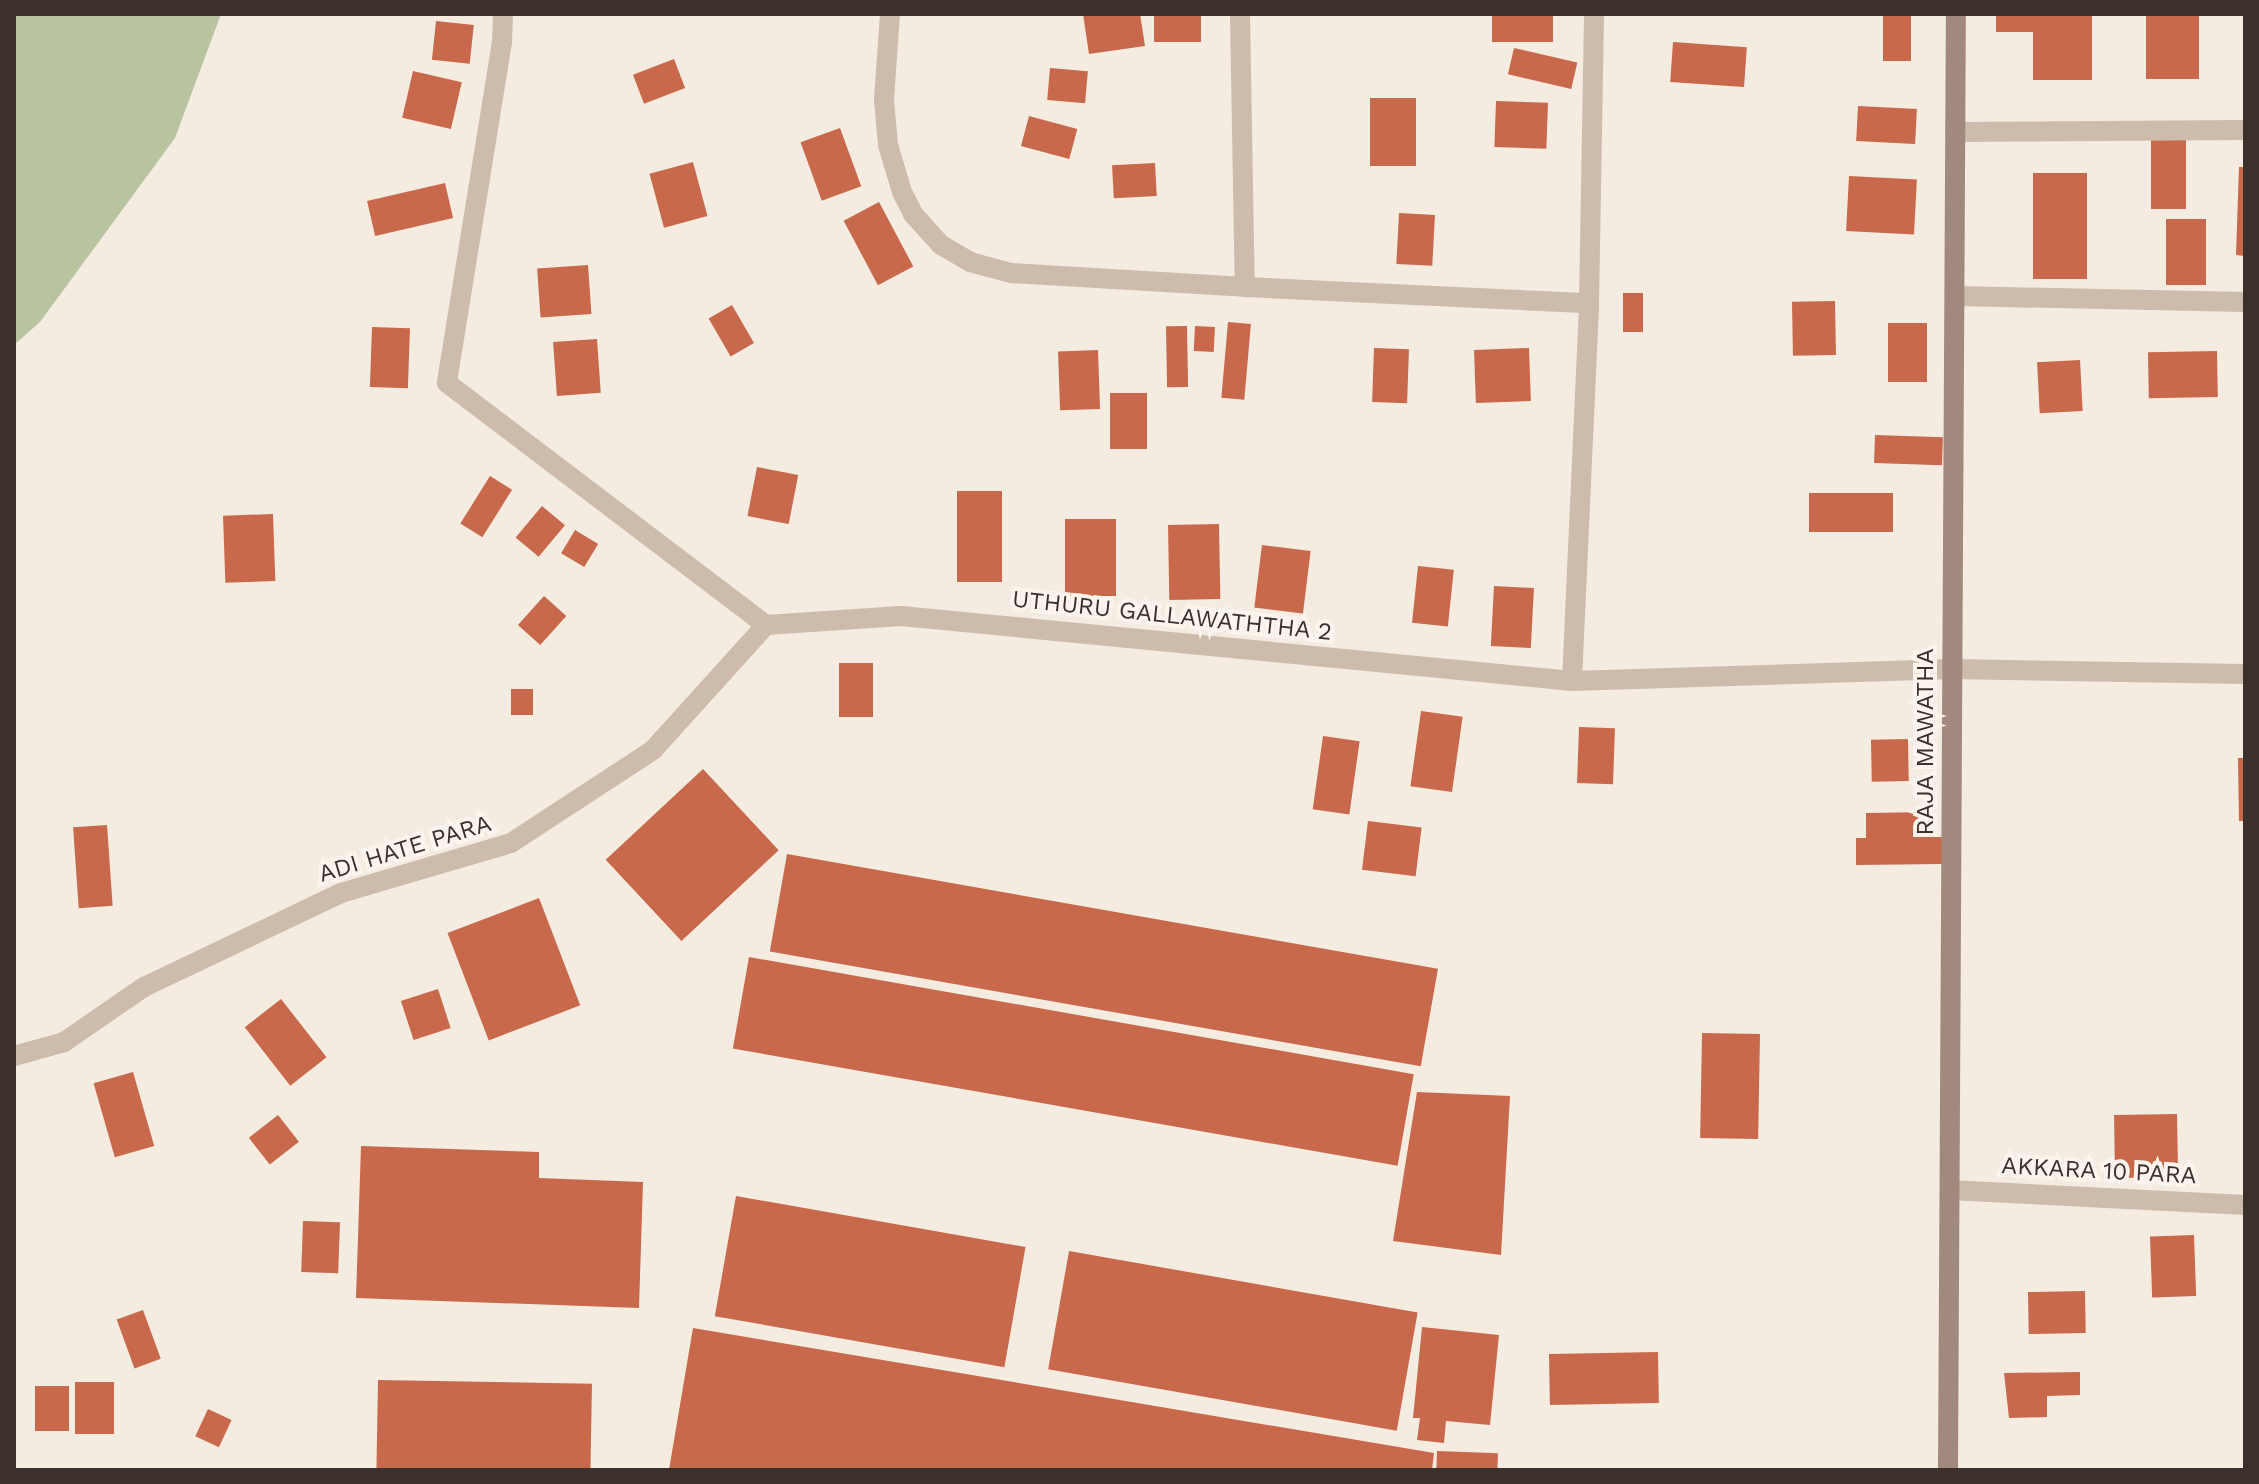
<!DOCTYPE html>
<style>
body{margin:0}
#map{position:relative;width:2259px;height:1484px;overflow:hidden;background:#f4ebe1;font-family:"Work Sans",sans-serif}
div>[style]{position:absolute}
.green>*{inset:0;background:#b8c4a0}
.building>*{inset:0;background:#c8694b;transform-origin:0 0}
.street>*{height:20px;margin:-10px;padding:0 10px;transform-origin:10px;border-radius:10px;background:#cdbbac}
.secondary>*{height:20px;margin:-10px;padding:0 10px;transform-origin:10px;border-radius:10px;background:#a18a7d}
span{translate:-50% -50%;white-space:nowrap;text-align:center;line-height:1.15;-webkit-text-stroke:8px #fbf5ee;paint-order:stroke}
.street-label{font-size:24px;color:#3b302b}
.frame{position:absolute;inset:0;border:16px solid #3b302b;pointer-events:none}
</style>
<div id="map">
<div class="green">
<div style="clip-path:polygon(14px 14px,221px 14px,175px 138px,40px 322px,14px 345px)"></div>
</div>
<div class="building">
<div style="clip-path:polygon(1083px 14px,1140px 14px,1145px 46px,1089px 54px)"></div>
<div style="left:1154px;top:14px;width:47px;height:28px"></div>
<div style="left:1492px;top:14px;width:61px;height:28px"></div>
<div style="left:1883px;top:14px;width:28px;height:47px"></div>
<div style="clip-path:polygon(1996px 14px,2092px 14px,2092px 80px,2033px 80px,2033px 32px,1996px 32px)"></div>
<div style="left:2146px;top:14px;width:53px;height:65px"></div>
<div style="left:436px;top:21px;width:38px;height:39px;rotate:6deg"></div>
<div style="left:1673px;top:42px;width:74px;height:40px;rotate:4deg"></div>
<div style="left:1514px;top:48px;width:65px;height:27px;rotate:13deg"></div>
<div style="left:674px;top:59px;width:31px;height:44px;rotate:69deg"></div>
<div style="left:1050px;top:68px;width:38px;height:32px;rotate:5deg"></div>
<div style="left:413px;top:71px;width:50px;height:48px;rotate:13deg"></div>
<div style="left:1370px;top:98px;width:46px;height:68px"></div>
<div style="left:1496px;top:101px;width:52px;height:46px;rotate:2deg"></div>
<div style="left:1858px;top:106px;width:59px;height:35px;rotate:3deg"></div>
<div style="left:1029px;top:116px;width:50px;height:31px;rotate:15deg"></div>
<div style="left:840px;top:128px;width:62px;height:42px;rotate:70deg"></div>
<div style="left:2151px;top:137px;width:35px;height:72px"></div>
<div style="left:693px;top:162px;width:56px;height:45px;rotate:75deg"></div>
<div style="left:1155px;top:163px;width:33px;height:43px;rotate:87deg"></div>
<div style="clip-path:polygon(2239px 167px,2245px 167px,2245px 256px,2236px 255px)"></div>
<div style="left:2033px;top:173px;width:54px;height:106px"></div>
<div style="left:1849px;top:176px;width:68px;height:55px;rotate:3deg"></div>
<div style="left:445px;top:183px;width:36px;height:80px;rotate:77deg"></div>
<div style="left:879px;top:202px;width:73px;height:40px;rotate:62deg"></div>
<div style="left:1399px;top:213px;width:36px;height:51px;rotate:3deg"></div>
<div style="left:2166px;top:219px;width:40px;height:66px"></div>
<div style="left:588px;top:265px;width:49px;height:51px;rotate:86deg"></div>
<div style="left:1623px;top:293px;width:20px;height:39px"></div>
<div style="left:1835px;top:301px;width:54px;height:43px;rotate:89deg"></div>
<div style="left:732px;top:305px;width:44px;height:27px;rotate:60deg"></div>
<div style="left:1228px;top:322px;width:23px;height:76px;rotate:5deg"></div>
<div style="left:1888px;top:323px;width:39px;height:59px"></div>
<div style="left:1187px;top:326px;width:61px;height:21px;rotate:89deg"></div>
<div style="left:1195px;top:326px;width:20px;height:25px;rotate:3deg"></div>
<div style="left:372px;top:327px;width:38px;height:60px;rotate:2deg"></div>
<div style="left:597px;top:339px;width:54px;height:44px;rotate:86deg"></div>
<div style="left:1374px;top:348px;width:35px;height:54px;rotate:2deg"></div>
<div style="left:1529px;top:348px;width:53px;height:55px;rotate:88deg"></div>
<div style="left:1098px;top:350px;width:59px;height:40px;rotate:88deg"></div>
<div style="left:2217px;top:351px;width:46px;height:69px;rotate:89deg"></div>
<div style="left:2080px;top:360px;width:51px;height:43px;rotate:87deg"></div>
<div style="left:1110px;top:393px;width:37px;height:56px"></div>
<div style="left:1875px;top:435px;width:68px;height:28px;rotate:2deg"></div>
<div style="left:757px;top:467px;width:42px;height:50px;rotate:11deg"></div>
<div style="left:490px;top:476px;width:26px;height:56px;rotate:32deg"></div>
<div style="left:957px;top:491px;width:45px;height:91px"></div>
<div style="left:1893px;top:493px;width:39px;height:84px;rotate:90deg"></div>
<div style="left:542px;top:506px;width:30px;height:41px;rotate:40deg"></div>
<div style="left:273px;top:514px;width:67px;height:50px;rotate:88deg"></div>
<div style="left:1065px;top:519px;width:51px;height:77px"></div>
<div style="left:1219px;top:524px;width:75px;height:51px;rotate:89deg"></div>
<div style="left:575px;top:530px;width:27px;height:27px;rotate:31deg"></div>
<div style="left:1262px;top:545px;width:49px;height:63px;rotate:7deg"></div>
<div style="left:1418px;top:566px;width:36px;height:57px;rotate:6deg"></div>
<div style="left:1494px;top:586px;width:40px;height:60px;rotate:3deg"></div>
<div style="left:544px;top:596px;width:30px;height:39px;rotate:42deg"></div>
<div style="left:839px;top:663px;width:34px;height:54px"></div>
<div style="left:511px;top:689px;width:22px;height:26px"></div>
<div style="left:1421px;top:711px;width:42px;height:76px;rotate:8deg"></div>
<div style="left:1579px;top:727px;width:36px;height:56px;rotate:2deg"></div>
<div style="left:1323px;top:736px;width:37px;height:74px;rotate:8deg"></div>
<div style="left:1908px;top:739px;width:42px;height:37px;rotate:89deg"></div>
<div style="clip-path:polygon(2238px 758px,2245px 758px,2245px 821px,2239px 821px)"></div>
<div style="left:703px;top:769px;width:111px;height:133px;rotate:47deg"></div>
<div style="clip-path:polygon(1931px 812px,1932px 837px,1942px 837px,1942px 864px,1856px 865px,1856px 838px,1866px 838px,1866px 813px)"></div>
<div style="left:1368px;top:821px;width:54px;height:49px;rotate:7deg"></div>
<div style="left:107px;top:825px;width:81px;height:34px;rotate:86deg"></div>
<div style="left:787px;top:854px;width:661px;height:99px;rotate:10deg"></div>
<div style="left:539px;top:898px;width:115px;height:98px;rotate:69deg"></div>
<div style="left:749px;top:957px;width:675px;height:93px;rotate:10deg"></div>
<div style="left:438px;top:989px;width:41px;height:39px;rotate:72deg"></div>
<div style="left:281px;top:999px;width:74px;height:46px;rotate:52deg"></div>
<div style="left:1702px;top:1033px;width:58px;height:105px;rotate:1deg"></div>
<div style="left:133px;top:1072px;width:77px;height:41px;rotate:74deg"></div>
<div style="clip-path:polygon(1417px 1092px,1510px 1096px,1501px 1255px,1393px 1241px)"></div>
<div style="left:2177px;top:1114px;width:63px;height:63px;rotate:89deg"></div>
<div style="left:278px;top:1115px;width:34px;height:37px;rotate:52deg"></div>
<div style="clip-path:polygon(361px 1146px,539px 1152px,539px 1178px,643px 1182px,639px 1308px,356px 1298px)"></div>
<div style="left:736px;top:1196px;width:294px;height:122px;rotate:10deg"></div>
<div style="left:303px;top:1221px;width:37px;height:51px;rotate:2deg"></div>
<div style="left:2194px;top:1235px;width:61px;height:44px;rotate:88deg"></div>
<div style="left:1069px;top:1251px;width:354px;height:120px;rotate:10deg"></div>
<div style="left:2085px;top:1291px;width:42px;height:57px;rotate:89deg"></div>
<div style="left:143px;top:1310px;width:52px;height:28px;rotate:70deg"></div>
<div style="clip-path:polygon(1422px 1327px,1499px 1335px,1490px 1425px,1446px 1421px,1444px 1443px,1417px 1440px,1420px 1418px,1413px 1418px)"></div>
<div style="clip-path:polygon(693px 1328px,1434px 1453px,1432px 1470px,669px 1470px)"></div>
<div style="left:1658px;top:1352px;width:51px;height:109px;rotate:89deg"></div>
<div style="clip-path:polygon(2080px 1372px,2080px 1395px,2047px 1396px,2047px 1417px,2009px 1418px,2004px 1373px)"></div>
<div style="left:378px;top:1380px;width:214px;height:90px;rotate:1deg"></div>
<div style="left:75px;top:1382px;width:39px;height:52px"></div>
<div style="left:35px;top:1386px;width:34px;height:45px"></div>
<div style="left:208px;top:1409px;width:26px;height:30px;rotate:25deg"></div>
<div style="left:1437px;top:1451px;width:61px;height:19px;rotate:2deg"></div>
</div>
<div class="street">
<div style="left:503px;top:14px;width:28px;rotate:92deg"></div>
<div style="left:502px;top:42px;width:345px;rotate:99.2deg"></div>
<div style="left:447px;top:383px;width:400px;rotate:37.2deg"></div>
<div style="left:890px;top:14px;width:86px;rotate:94deg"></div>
<div style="left:884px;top:100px;width:45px;rotate:84.9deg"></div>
<div style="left:888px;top:145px;width:49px;rotate:73.4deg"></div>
<div style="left:902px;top:192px;width:25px;rotate:63deg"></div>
<div style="left:913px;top:214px;width:42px;rotate:47.9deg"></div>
<div style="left:941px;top:245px;width:34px;rotate:30deg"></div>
<div style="left:970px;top:262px;width:42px;rotate:15deg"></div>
<div style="left:1011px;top:273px;width:234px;rotate:3.4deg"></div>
<div style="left:1240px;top:14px;width:273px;rotate:89deg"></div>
<div style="left:1245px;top:287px;width:344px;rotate:2.7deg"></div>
<div style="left:1955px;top:132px;width:290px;rotate:-0.4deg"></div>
<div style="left:1955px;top:296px;width:290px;rotate:1.2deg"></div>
<div style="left:766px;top:625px;width:135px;rotate:-3.8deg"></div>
<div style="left:901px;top:616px;width:674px;rotate:5.53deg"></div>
<div style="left:1572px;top:681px;width:378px;rotate:-87.4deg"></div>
<div style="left:1589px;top:303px;width:289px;rotate:-89deg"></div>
<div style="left:1572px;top:681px;width:380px;rotate:-1.8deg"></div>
<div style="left:1952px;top:669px;width:293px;rotate:1deg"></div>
<div style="left:14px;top:1056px;width:52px;rotate:-15.6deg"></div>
<div style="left:64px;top:1042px;width:97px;rotate:-34.5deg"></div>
<div style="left:144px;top:987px;width:218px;rotate:-25.5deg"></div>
<div style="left:341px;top:893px;width:177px;rotate:-16.4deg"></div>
<div style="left:511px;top:843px;width:170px;rotate:-33.2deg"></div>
<div style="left:653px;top:750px;width:169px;rotate:-47.9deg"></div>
<div style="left:1950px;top:1190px;width:295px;rotate:2.9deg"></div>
</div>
<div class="secondary">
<div style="left:1948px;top:1470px;width:1456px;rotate:-89.69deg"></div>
</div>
<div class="street-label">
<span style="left:1172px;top:616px;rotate:6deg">UTHURU GALLAWATHTHA 2</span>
<span style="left:1926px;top:742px;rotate:-90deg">RAJA MAWATHA</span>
<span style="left:405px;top:849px;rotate:-17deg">ADI HATE PARA</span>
<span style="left:2099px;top:1171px;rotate:3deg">AKKARA 10 PARA</span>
</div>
<div class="frame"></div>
</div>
